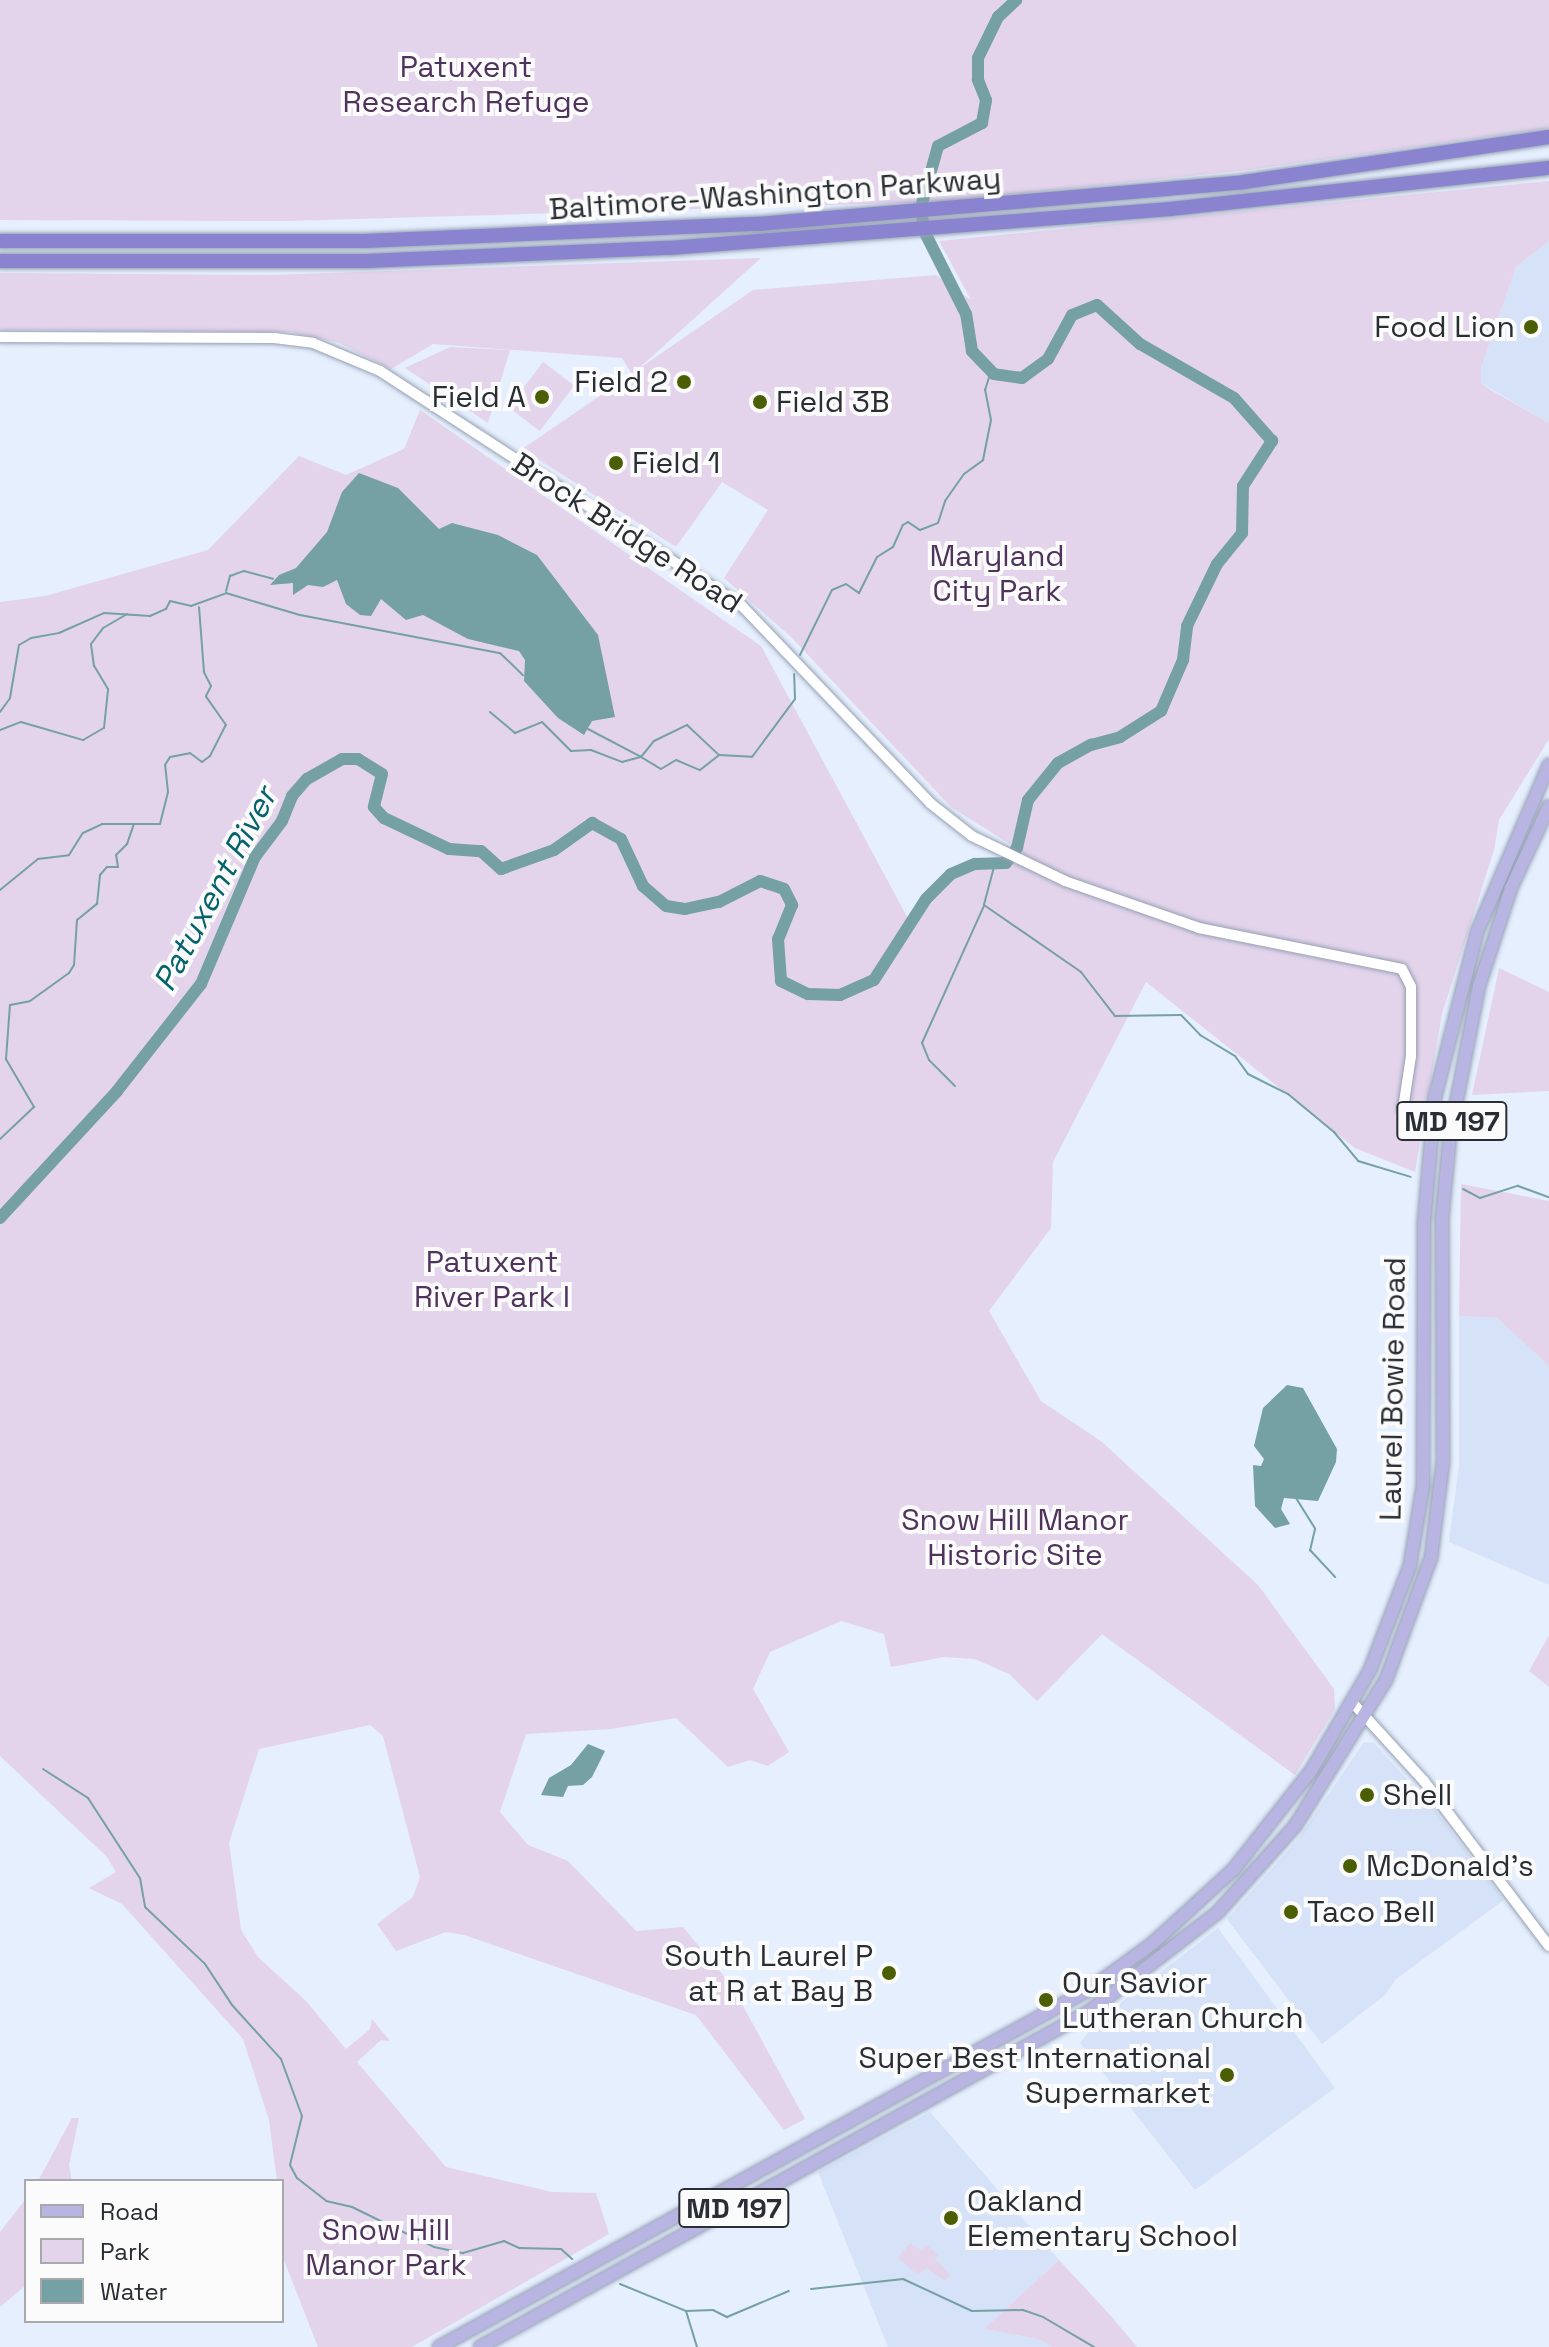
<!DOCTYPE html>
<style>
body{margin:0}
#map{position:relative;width:1549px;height:2347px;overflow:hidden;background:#e5effe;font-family:"Space Grotesk",sans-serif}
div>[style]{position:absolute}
.built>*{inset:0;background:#d5e2f7}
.green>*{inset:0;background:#e3d4ec;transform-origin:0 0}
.water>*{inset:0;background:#75a0a4}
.stream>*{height:2px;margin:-1px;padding:0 1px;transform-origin:1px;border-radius:1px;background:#75a0a4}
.river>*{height:12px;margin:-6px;padding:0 6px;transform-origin:6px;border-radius:6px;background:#75a0a4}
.roads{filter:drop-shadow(0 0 2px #95a0b2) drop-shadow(0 0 2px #95a0b2)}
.tertiary>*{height:10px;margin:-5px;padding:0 5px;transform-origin:5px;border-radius:5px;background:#fff}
.primary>*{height:12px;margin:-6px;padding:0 6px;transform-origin:6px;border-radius:6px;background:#b9b5e3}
.motorway>*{height:14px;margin:-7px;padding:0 7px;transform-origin:7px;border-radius:7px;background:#8a84d0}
.dots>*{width:22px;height:22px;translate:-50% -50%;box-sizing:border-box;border:4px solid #fbfbfb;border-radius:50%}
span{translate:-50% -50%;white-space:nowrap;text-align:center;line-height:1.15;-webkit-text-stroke:8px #fbfbfb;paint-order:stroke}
.shield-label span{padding:2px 6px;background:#fbfbfb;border:2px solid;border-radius:6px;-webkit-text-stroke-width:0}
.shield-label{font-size:28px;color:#292e35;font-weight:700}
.park-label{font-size:30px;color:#4f335d}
.street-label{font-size:30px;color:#292e35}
.poi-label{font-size:30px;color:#292e35}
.right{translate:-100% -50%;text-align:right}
.left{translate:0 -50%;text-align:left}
.water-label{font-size:32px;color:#03626a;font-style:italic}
.legend{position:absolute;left:24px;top:2179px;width:260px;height:144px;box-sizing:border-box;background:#fbfbfb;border:2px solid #a7a9ac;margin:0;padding:10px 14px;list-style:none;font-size:24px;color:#292e35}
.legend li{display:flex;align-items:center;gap:16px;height:40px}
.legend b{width:40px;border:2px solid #a7a9ac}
</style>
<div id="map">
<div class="built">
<div style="clip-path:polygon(1549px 241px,1549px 423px,1481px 383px,1481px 368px,1516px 267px)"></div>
<div style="clip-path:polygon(1459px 1316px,1497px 1318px,1549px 1366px,1549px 1585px,1449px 1542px,1459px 1465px)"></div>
<div style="clip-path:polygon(1364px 1742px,1374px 1743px,1435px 1810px,1504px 1900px,1396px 1979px,1385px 1995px,1322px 2044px,1227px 1919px,1299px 1838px)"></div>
<div style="clip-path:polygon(1218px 1928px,1335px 2088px,1195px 2190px,1080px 2043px,1100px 2019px)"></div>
<div style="clip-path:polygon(930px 2112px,1059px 2260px,984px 2329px,1038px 2339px,1052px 2347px,888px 2347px,818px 2172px)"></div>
</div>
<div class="green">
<div style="clip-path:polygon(0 0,1549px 0,1549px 128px,1249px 170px,935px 202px,288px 221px,0 220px)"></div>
<div style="clip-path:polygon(1549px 181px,1549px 241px,1516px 267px,1481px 368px,1481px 383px,1489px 389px,1549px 423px,1549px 739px,1499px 820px,1494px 850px,1442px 1014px,1415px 1172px,1355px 1148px,1146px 982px,1053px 1162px,1051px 1228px,989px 1311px,1041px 1401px,1102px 1442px,1258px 1585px,1334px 1689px,1335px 1709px,1295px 1775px,1102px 1634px,1037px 1701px,1009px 1674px,975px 1659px,944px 1657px,891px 1667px,884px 1634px,841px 1621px,770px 1652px,753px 1689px,789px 1752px,768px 1766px,750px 1760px,728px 1767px,676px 1718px,611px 1729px,526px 1734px,500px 1812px,528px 1845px,568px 1861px,636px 1931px,683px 1927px,732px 1986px,805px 2119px,784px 2130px,696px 2015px,464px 1935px,446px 1932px,396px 1951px,377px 1924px,413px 1897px,420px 1877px,383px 1736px,370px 1725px,259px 1749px,229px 1843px,241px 1930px,258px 1957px,306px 2001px,346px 2049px,370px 2029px,372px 2019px,390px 2041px,381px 2040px,357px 2062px,446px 2167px,552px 2192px,596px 2193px,609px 2234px,412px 2347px,318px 2347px,282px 2255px,282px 2181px,277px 2181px,269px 2120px,243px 2039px,122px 1904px,89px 1888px,116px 1872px,106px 1856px,0 1756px,0 602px,45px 596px,208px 550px,299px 456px,346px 475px,404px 449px,420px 410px,761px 646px,911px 924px,930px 893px,951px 874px,975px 864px,1001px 866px,1016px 848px,951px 807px,790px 636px,724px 578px,768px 510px,722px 482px,676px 547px,522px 449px,632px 374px,622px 358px,433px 344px,391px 369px,339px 343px,291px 332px,0 330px,0 273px,271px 275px,761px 258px,637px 370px,753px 290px,936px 275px,971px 300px,939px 241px)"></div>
<div style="clip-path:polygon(450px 347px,510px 350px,488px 423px,405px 368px)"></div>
<div style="left:543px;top:362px;width:39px;height:57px;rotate:37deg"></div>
<div style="clip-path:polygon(1499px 968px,1549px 992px,1549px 1091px,1472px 1095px)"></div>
<div style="clip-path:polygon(1461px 1184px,1549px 1201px,1549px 1366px,1497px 1318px,1459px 1316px)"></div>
<div style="clip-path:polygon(1549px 1635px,1549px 1687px,1529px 1671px)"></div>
<div style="clip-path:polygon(72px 2118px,79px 2118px,69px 2165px,72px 2181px,38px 2181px)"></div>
<div style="clip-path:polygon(26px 2199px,26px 2285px,0 2307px,0 2232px)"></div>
<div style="clip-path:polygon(910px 2243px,921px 2250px,927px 2245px,938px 2255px,935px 2259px,950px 2274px,945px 2281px,927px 2268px,918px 2275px,898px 2258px)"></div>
<div style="clip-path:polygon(1059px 2260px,1111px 2316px,1137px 2347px,1052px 2347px,1038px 2339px,984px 2329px)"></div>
</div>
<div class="water">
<div style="clip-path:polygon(359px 473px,398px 488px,439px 529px,452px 523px,498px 535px,537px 555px,598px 635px,615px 717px,592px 721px,584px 735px,558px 718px,524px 681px,525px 660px,519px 651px,468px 639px,423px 615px,406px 620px,381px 599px,371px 616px,360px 615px,346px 604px,337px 580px,323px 587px,308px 585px,293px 595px,293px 583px,270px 585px,279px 575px,296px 568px,327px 532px,342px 492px)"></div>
<div style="clip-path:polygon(1287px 1385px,1303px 1388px,1337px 1449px,1336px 1462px,1318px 1501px,1284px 1498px,1281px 1509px,1290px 1524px,1275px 1528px,1255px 1506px,1253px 1465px,1261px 1466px,1264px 1459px,1254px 1446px,1263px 1408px)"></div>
<div style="clip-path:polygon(588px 1744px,605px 1751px,592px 1777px,583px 1785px,568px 1786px,563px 1797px,541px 1795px,549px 1778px,571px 1765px)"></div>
</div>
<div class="stream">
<div style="left:226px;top:591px;width:16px;rotate:-75deg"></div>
<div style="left:230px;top:576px;width:15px;rotate:-20deg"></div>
<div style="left:244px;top:571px;width:30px;rotate:15deg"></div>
<div style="left:800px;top:655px;width:72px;rotate:-63.8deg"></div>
<div style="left:832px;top:590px;width:15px;rotate:-23deg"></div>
<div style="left:846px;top:584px;width:16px;rotate:35deg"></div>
<div style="left:859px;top:593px;width:40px;rotate:-63.4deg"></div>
<div style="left:877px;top:557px;width:19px;rotate:-32deg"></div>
<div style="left:893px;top:547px;width:24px;rotate:-66deg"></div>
<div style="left:903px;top:525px;width:6px;rotate:-31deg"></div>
<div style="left:908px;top:522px;width:14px;rotate:34deg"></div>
<div style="left:920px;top:530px;width:19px;rotate:-21deg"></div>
<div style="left:938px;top:523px;width:23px;rotate:-72deg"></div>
<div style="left:945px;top:501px;width:33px;rotate:-55deg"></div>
<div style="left:964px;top:474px;width:24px;rotate:-36deg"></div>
<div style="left:983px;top:460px;width:41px;rotate:-78.7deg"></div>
<div style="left:991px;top:420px;width:31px;rotate:-101deg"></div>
<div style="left:985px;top:390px;width:19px;rotate:-72deg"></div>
<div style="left:0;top:712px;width:17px;rotate:-54deg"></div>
<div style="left:10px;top:698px;width:54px;rotate:-80.4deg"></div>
<div style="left:19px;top:645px;width:14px;rotate:-30deg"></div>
<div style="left:31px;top:638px;width:28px;rotate:-10deg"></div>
<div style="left:59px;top:633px;width:49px;rotate:-24deg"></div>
<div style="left:104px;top:613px;width:46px;rotate:3.7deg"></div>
<div style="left:150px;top:616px;width:17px;rotate:-24deg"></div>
<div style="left:166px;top:609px;width:9px;rotate:-63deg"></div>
<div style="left:170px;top:601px;width:22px;rotate:13deg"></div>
<div style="left:191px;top:606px;width:37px;rotate:-20deg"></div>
<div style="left:226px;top:593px;width:77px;rotate:16.6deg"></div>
<div style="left:300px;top:615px;width:204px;rotate:10.8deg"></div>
<div style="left:500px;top:653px;width:32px;rotate:44deg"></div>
<div style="left:490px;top:712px;width:33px;rotate:40deg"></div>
<div style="left:515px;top:733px;width:29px;rotate:-22deg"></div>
<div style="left:542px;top:722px;width:41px;rotate:45deg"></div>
<div style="left:571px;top:751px;width:20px;rotate:-3deg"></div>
<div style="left:591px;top:750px;width:33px;rotate:21deg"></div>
<div style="left:622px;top:762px;width:20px;rotate:-15deg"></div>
<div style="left:641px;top:757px;width:23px;rotate:31deg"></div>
<div style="left:661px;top:769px;width:17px;rotate:-31deg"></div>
<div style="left:676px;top:760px;width:26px;rotate:23deg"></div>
<div style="left:700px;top:770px;width:24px;rotate:-38deg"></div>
<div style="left:719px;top:755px;width:33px;rotate:3deg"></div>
<div style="left:752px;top:757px;width:72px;rotate:-53.4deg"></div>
<div style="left:795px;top:699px;width:25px;rotate:-92deg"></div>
<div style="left:588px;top:729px;width:60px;rotate:27.8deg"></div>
<div style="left:641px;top:757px;width:21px;rotate:-51deg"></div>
<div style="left:654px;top:741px;width:37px;rotate:-26deg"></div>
<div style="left:687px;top:725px;width:44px;rotate:43.2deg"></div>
<div style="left:0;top:730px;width:22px;rotate:-21deg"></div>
<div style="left:21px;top:722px;width:65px;rotate:16.2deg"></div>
<div style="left:83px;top:740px;width:24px;rotate:-30deg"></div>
<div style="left:104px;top:728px;width:39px;rotate:-84deg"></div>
<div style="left:108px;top:689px;width:27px;rotate:-121deg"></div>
<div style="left:94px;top:666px;width:22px;rotate:-98deg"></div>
<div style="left:91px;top:644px;width:20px;rotate:-53deg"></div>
<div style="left:103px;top:628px;width:28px;rotate:-30deg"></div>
<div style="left:994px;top:867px;width:39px;rotate:105deg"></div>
<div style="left:984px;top:905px;width:118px;rotate:34.6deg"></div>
<div style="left:1081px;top:972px;width:56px;rotate:52.3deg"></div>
<div style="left:1115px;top:1016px;width:66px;rotate:-0.9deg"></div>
<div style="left:1181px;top:1015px;width:28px;rotate:46deg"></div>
<div style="left:1200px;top:1035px;width:41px;rotate:31deg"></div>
<div style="left:1235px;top:1056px;width:22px;rotate:54deg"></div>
<div style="left:1248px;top:1074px;width:45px;rotate:26.6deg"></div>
<div style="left:1288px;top:1094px;width:60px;rotate:39.6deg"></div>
<div style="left:1334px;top:1132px;width:38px;rotate:50deg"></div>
<div style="left:1358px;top:1161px;width:55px;rotate:16.8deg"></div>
<div style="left:0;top:890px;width:49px;rotate:-39.2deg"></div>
<div style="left:38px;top:859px;width:31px;rotate:-7deg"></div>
<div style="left:69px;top:855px;width:26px;rotate:-58deg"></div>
<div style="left:83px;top:833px;width:21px;rotate:-25deg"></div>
<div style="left:102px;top:824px;width:58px"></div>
<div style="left:160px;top:824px;width:33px;rotate:-76deg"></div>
<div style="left:168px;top:792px;width:27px;rotate:-96deg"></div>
<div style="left:165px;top:765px;width:9px;rotate:-58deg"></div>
<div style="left:170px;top:757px;width:20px;rotate:-11deg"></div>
<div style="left:190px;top:753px;width:15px;rotate:37deg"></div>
<div style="left:202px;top:762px;width:10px;rotate:-37deg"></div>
<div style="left:210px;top:756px;width:35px;rotate:-63deg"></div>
<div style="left:226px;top:725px;width:35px;rotate:-125deg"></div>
<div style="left:206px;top:696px;width:11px;rotate:-63deg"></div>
<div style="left:211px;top:686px;width:16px;rotate:-117deg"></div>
<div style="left:204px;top:672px;width:65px;rotate:-94.4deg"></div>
<div style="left:955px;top:1086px;width:37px;rotate:-135deg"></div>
<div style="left:929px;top:1060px;width:18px;rotate:-112deg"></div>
<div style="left:922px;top:1043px;width:150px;rotate:-65.7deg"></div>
<div style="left:0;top:1139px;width:47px;rotate:-43.3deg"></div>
<div style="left:34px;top:1107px;width:56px;rotate:-120.3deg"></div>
<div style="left:6px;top:1059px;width:54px;rotate:-85.8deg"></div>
<div style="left:10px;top:1005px;width:20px;rotate:-11deg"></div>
<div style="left:30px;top:1001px;width:48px;rotate:-35.7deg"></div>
<div style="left:69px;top:973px;width:9px;rotate:-58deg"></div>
<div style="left:74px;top:965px;width:45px;rotate:-86.2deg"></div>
<div style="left:77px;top:920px;width:26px;rotate:-39deg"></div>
<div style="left:97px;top:904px;width:29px;rotate:-84deg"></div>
<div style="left:100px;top:875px;width:11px;rotate:-49deg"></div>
<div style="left:107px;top:867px;width:11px"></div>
<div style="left:118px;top:867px;width:12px;rotate:-99deg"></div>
<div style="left:116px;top:855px;width:16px;rotate:-45deg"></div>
<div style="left:127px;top:844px;width:21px;rotate:-71deg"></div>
<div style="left:1463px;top:1189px;width:19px;rotate:28deg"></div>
<div style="left:1480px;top:1198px;width:40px;rotate:-18deg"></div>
<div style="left:1518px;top:1186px;width:33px;rotate:20deg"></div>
<div style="left:1296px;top:1498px;width:36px;rotate:58deg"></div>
<div style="left:1315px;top:1529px;width:22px;rotate:103deg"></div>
<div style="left:1310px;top:1550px;width:37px;rotate:47deg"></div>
<div style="left:43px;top:1769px;width:54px;rotate:32.8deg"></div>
<div style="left:88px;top:1798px;width:95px;rotate:57deg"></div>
<div style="left:140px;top:1878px;width:29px;rotate:80deg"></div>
<div style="left:145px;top:1907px;width:83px;rotate:43.5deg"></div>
<div style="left:205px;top:1964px;width:49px;rotate:56.6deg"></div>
<div style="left:232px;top:2005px;width:73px;rotate:47.8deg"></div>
<div style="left:281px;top:2059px;width:61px;rotate:69.8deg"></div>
<div style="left:302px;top:2116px;width:50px;rotate:103.8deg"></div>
<div style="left:290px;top:2165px;width:15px;rotate:62deg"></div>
<div style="left:297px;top:2178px;width:37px;rotate:38deg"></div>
<div style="left:326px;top:2201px;width:27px;rotate:13deg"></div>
<div style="left:352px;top:2207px;width:91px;rotate:26deg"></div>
<div style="left:434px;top:2247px;width:30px;rotate:12deg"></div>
<div style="left:463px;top:2253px;width:43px;rotate:-16.3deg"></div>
<div style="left:504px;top:2241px;width:17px;rotate:25deg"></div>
<div style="left:519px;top:2248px;width:42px;rotate:1.4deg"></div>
<div style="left:561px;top:2249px;width:15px;rotate:42deg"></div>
<div style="left:620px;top:2284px;width:71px;rotate:22.2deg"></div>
<div style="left:686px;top:2311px;width:27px;rotate:-2deg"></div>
<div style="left:713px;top:2310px;width:16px;rotate:27deg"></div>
<div style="left:727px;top:2317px;width:67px;rotate:-22.8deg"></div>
<div style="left:811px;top:2289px;width:93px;rotate:-6.2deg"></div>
<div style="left:903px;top:2279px;width:76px;rotate:24.9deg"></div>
<div style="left:972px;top:2311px;width:51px;rotate:-1.1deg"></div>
<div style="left:1023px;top:2310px;width:21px;rotate:19deg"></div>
<div style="left:1043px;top:2317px;width:59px;rotate:30.5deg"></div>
<div style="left:686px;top:2311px;width:38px;rotate:73deg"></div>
</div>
<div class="river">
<div style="left:0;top:1218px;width:173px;rotate:-47.3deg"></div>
<div style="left:117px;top:1091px;width:136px;rotate:-51.9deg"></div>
<div style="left:201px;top:984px;width:138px;rotate:-67deg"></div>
<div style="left:255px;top:857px;width:45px;rotate:-53.1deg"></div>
<div style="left:282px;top:821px;width:27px;rotate:-68deg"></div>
<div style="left:292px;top:796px;width:23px;rotate:-49deg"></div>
<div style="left:307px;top:779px;width:40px;rotate:-29.7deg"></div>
<div style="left:342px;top:759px;width:16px"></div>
<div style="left:358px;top:759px;width:28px;rotate:32deg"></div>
<div style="left:382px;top:774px;width:34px;rotate:104deg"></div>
<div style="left:374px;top:807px;width:15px;rotate:48deg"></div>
<div style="left:384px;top:818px;width:72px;rotate:25.5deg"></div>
<div style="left:449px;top:849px;width:32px;rotate:4deg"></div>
<div style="left:481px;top:851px;width:27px;rotate:42deg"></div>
<div style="left:501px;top:869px;width:56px;rotate:-19.7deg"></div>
<div style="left:554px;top:850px;width:47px;rotate:-35.4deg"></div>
<div style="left:592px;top:823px;width:33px;rotate:29deg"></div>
<div style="left:621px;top:839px;width:52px;rotate:64.9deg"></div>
<div style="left:643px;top:886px;width:30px;rotate:41deg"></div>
<div style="left:666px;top:906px;width:19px;rotate:9deg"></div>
<div style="left:685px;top:909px;width:35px;rotate:-12deg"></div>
<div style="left:719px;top:902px;width:46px;rotate:-27.1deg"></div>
<div style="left:760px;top:881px;width:25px;rotate:18deg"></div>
<div style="left:784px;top:889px;width:18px;rotate:63deg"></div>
<div style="left:792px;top:905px;width:37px;rotate:112deg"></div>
<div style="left:778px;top:939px;width:42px;rotate:85.9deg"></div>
<div style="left:781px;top:981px;width:30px;rotate:26deg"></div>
<div style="left:808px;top:994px;width:32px;rotate:2deg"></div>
<div style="left:840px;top:995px;width:37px;rotate:-24deg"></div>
<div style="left:874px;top:980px;width:96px;rotate:-57.3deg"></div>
<div style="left:926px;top:899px;width:35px;rotate:-45deg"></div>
<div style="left:951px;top:874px;width:26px;rotate:-23deg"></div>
<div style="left:975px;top:864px;width:31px;rotate:-2deg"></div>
<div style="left:1006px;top:863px;width:19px;rotate:-54deg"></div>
<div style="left:1017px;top:848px;width:49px;rotate:-77.1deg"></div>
<div style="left:1028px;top:800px;width:48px;rotate:-51deg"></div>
<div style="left:1058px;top:763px;width:38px;rotate:-29deg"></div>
<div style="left:1091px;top:745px;width:30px;rotate:-15deg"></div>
<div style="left:1120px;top:737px;width:49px;rotate:-32.4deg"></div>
<div style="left:1161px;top:711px;width:56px;rotate:-66.7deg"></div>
<div style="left:1183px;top:660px;width:34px;rotate:-83deg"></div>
<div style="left:1187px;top:626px;width:69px;rotate:-64.2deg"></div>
<div style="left:1217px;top:564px;width:40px;rotate:-51deg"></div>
<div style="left:1242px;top:533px;width:47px;rotate:-88.8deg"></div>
<div style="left:1243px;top:486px;width:54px;rotate:-57.2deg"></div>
<div style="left:1272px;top:441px;width:57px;rotate:-131.5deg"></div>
<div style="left:1234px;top:398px;width:108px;rotate:-150.1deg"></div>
<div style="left:1140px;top:344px;width:58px;rotate:-137.8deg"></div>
<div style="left:1097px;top:305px;width:27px;rotate:158deg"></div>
<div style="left:1072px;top:315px;width:50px;rotate:118.6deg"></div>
<div style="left:1048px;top:359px;width:32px;rotate:144deg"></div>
<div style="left:1022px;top:378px;width:28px;rotate:-172deg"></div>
<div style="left:994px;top:374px;width:32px;rotate:-134deg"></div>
<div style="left:972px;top:351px;width:37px;rotate:-99deg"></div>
<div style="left:966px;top:314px;width:93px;rotate:-116.8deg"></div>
<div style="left:924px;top:231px;width:24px;rotate:-97deg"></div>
<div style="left:921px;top:207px;width:63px;rotate:-74.4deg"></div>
<div style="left:938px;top:146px;width:50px;rotate:-27.6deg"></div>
<div style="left:982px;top:123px;width:23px;rotate:-80deg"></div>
<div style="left:986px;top:100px;width:22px;rotate:-112deg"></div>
<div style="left:978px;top:80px;width:22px;rotate:-90deg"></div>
<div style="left:978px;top:58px;width:46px;rotate:-64deg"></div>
<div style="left:998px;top:17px;width:25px;rotate:-43deg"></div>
</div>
<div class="roads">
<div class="tertiary">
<div style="left:0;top:337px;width:274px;rotate:0.2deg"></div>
<div style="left:274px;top:338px;width:39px;rotate:7deg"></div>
<div style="left:313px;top:343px;width:73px;rotate:22.7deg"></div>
<div style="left:380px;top:371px;width:432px;rotate:33deg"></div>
<div style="left:742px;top:606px;width:272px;rotate:46.3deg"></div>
<div style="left:930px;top:803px;width:53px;rotate:38.2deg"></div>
<div style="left:972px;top:836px;width:103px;rotate:25.8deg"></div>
<div style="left:1065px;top:881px;width:142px;rotate:19.3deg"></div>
<div style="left:1199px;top:928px;width:207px;rotate:11.4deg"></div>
<div style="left:1402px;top:969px;width:20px;rotate:63deg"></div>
<div style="left:1411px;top:987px;width:69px;rotate:90deg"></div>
<div style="left:1411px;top:1056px;width:54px;rotate:98.6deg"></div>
<div style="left:1403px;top:1109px;width:34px;rotate:32deg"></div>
<div style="left:1353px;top:1703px;width:105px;rotate:47.7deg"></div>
<div style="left:1424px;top:1781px;width:207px;rotate:52.9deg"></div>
</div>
<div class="primary">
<div style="left:439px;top:2347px;width:743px;rotate:-28.81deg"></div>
<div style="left:1090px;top:1989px;width:78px;rotate:-36.1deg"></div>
<div style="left:1153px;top:1943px;width:108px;rotate:-42.4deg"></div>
<div style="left:1233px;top:1870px;width:126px;rotate:-51.8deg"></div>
<div style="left:1311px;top:1771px;width:117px;rotate:-59.7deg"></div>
<div style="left:1370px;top:1670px;width:112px;rotate:-69.1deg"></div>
<div style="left:1410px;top:1565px;width:80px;rotate:-80.7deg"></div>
<div style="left:1423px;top:1486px;width:264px;rotate:-89.8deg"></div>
<div style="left:1424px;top:1222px;width:125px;rotate:-85deg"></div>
<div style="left:1435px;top:1097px;width:170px;rotate:-75.7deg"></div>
<div style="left:1477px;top:932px;width:182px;rotate:-66.7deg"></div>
<div style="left:480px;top:2347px;width:696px;rotate:-28.85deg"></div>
<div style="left:1090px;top:2011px;width:162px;rotate:-37.7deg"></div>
<div style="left:1218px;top:1912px;width:115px;rotate:-48.2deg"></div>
<div style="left:1295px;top:1826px;width:172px;rotate:-58.1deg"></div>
<div style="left:1386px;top:1680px;width:130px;rotate:-69.8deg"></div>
<div style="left:1431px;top:1558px;width:97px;rotate:-82.9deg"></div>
<div style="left:1443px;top:1462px;width:243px;rotate:-90.2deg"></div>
<div style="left:1442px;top:1219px;width:84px;rotate:-84.6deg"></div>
<div style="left:1450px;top:1135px;width:152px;rotate:-79deg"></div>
<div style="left:1479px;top:986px;width:103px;rotate:-71.9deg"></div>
<div style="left:1511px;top:888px;width:90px;rotate:-65.1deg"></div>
</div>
<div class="motorway">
<div style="left:0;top:241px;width:365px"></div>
<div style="left:365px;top:241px;width:393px;rotate:-2.5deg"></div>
<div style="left:758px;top:224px;width:488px;rotate:-4.9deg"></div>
<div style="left:1244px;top:182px;width:308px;rotate:-8.4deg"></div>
<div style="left:0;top:261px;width:366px"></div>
<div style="left:366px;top:261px;width:303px;rotate:-2.5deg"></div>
<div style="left:669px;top:248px;width:503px;rotate:-4.45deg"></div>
<div style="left:1170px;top:209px;width:381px;rotate:-6.2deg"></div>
</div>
</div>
<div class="dots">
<div style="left:1531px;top:327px;background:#4b5e04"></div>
<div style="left:684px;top:382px;background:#4b5e04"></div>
<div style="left:542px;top:397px;background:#4b5e04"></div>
<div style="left:760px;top:402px;background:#4b5e04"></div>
<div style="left:616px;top:463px;background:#4b5e04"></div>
<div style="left:1367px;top:1795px;background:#4b5e04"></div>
<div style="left:1350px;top:1866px;background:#4b5e04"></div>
<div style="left:1291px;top:1912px;background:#4b5e04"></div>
<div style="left:889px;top:1973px;background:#4b5e04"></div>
<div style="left:1046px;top:2000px;background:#4b5e04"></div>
<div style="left:1227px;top:2075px;background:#4b5e04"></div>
<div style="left:951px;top:2218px;background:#4b5e04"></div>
</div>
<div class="shield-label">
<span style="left:1452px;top:1121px">MD 197</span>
<span style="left:734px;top:2208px">MD 197</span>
</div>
<div class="park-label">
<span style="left:466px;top:84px">Patuxent<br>Research Refuge</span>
<span style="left:997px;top:573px">Maryland<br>City Park</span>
<span style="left:492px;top:1279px">Patuxent<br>River Park I</span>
<span style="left:1015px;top:1537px">Snow Hill Manor<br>Historic Site</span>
<span style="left:386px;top:2247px">Snow Hill<br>Manor Park</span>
</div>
<div class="street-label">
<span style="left:775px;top:194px;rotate:-4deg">Baltimore-Washington Parkway</span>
<span style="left:627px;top:533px;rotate:33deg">Brock Bridge Road</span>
<span style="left:1393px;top:1389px;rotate:-89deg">Laurel Bowie Road</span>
</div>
<div class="poi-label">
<span class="right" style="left:1515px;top:327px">Food Lion</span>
<span class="right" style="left:668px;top:382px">Field 2</span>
<span class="right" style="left:526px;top:397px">Field A</span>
<span class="left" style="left:776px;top:402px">Field 3B</span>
<span class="left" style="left:632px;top:463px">Field 1</span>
<span class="left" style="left:1383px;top:1795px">Shell</span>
<span class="left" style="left:1366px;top:1866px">McDonald's</span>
<span class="left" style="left:1307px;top:1912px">Taco Bell</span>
<span class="right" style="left:873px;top:1973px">South Laurel P<br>at R at Bay B</span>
<span class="left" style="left:1062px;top:2000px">Our Savior<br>Lutheran Church</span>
<span class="right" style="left:1211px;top:2075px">Super Best International<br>Supermarket</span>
<span class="left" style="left:967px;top:2218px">Oakland<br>Elementary School</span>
</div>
<div class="water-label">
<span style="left:215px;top:889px;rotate:-62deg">Patuxent River</span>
</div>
<ul class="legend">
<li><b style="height:10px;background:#b9b5e3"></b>Road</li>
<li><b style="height:22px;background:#e3d4ec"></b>Park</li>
<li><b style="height:22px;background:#75a0a4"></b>Water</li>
</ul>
</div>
